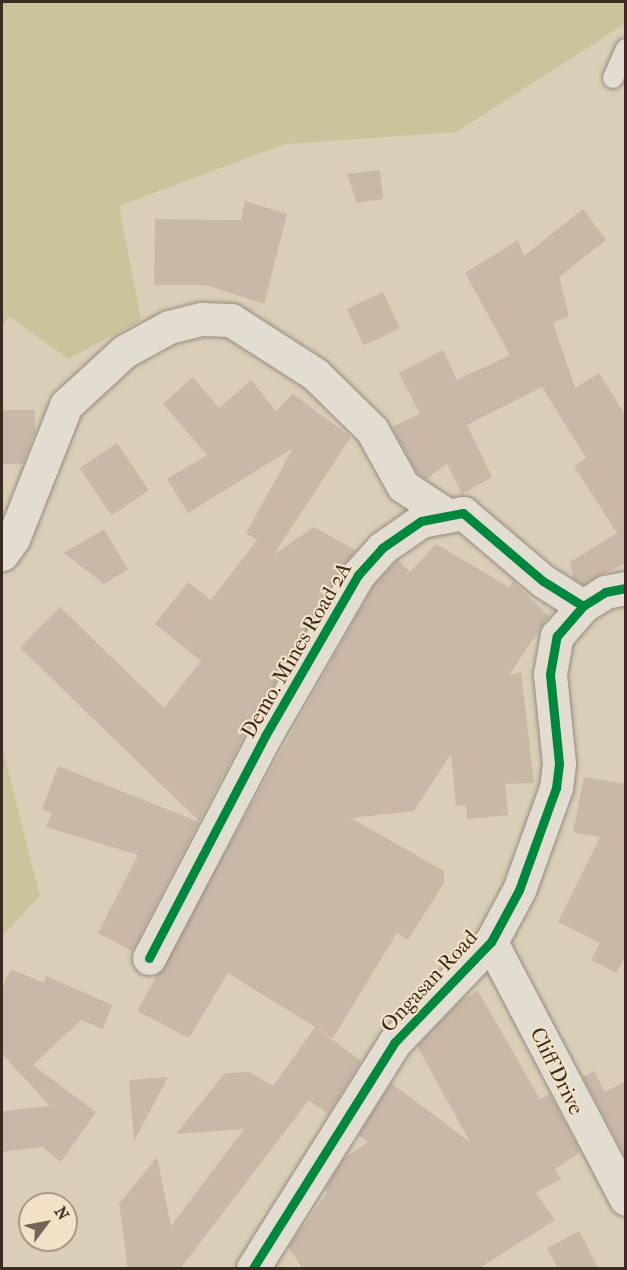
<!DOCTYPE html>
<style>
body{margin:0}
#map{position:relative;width:627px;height:1270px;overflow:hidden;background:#dbceb8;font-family:"IM FELL French Canon",serif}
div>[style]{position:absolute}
.green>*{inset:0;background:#cac39c}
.building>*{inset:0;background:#c9b7a7;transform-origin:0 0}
.roads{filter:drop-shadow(0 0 2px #958b7e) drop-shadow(0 0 2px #958b7e)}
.service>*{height:20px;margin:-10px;padding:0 10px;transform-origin:10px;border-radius:10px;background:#e2dcd1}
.minor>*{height:33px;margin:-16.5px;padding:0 16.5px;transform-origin:16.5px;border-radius:16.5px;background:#e2dcd1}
.cycleway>*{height:9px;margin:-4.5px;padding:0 4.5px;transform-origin:4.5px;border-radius:4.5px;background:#00873e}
span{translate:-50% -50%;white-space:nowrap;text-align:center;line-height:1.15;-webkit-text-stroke:4.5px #f1e2c7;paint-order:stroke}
.street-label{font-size:21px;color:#3b2a20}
.frame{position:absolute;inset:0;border:3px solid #3b2a20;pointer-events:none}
.north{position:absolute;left:18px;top:1192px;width:60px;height:60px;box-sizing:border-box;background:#f1e2c7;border:2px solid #a89884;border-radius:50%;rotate:58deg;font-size:16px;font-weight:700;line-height:24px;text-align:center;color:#3b2a20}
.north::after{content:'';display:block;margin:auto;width:21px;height:27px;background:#736355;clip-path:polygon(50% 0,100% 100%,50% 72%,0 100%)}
</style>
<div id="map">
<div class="green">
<div style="clip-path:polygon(2px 2px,625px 2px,626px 23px,456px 132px,285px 144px,119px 206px,141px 320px,68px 359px,9px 316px,2px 327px)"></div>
<div style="clip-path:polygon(2px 746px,40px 896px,2px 936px)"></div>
</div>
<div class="building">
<div style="clip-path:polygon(380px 170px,383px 199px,357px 203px,347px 174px)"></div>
<div style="clip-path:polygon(245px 201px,287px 214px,264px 304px,206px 285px,154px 285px,155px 219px,241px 220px)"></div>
<div style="clip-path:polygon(583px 209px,606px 240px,559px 277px,569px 316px,553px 323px,575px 388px,599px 373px,626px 416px,626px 563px,583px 584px,573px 578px,570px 562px,617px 533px,574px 466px,586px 458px,542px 387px,467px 425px,492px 477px,462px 494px,447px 464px,426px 479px,417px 473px,392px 427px,420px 414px,399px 373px,443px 350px,457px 380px,510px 355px,465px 273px,518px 240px,524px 256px)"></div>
<div style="left:383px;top:292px;width:40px;height:40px;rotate:65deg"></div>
<div style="clip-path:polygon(193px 377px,219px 408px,251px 380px,276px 411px,293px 394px,351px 437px,274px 554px,314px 527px,355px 550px,249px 727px,199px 821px,20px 648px,60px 607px,164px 708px,201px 661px,155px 624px,188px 582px,211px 600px,257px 540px,246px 533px,293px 448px,188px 513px,167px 479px,207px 455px,163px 404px)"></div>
<div style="clip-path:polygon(2px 410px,35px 410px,35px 432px,23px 464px,2px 464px)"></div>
<div style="left:117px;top:443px;width:57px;height:45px;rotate:56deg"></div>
<div style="clip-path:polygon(104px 529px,128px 569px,104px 584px,64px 553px)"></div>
<div style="clip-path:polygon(436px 544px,509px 587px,513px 582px,549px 616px,509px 675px,521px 672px,534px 783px,505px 784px,508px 815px,467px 819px,466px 805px,456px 806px,451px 754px,414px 811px,351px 818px,444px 871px,444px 883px,408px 940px,397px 933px,333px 1038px,317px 1028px,361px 1061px,328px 1114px,309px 1100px,180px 1269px,128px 1269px,119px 1204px,157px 1157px,171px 1226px,244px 1129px,176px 1134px,225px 1073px,250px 1072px,273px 1086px,315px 1027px,228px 973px,189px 1038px,137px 1011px,373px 586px,398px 560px,410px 572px)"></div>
<div style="clip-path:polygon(58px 766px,199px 822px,132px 951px,98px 933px,138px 855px,46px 827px,52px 813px,42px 809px)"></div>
<div style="clip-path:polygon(584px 777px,626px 784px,626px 956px,616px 973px,591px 960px,600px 943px,558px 922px,600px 837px,573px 832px)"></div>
<div style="clip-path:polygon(11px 969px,44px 983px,46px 976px,112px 1005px,103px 1029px,81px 1020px,33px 1065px,96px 1112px,61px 1162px,42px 1147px,2px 1152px,2px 1111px,50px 1106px,2px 1054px,2px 987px)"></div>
<div style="clip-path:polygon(478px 991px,540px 1099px,550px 1094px,580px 1152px,555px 1169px,561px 1179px,536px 1193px,555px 1220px,478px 1269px,303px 1269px,288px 1247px,327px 1193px,325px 1189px,343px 1159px,368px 1142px,358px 1135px,391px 1083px,470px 1142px,417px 1046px,461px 1000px)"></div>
<div style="clip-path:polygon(594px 1071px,605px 1092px,626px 1081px,626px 1158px,583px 1077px)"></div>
<div style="clip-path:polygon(168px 1077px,134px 1141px,129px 1080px)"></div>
<div style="clip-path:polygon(579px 1231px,599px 1269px,558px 1269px,547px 1248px)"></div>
</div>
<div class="roads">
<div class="service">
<div style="left:613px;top:78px;width:32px;rotate:-66deg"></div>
</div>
<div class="minor">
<div style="left:2px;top:554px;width:19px;rotate:-54deg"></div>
<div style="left:13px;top:539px;width:144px;rotate:-68.4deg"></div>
<div style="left:66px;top:405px;width:80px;rotate:-42.5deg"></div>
<div style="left:125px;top:351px;width:50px;rotate:-28.6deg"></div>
<div style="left:169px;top:327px;width:34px;rotate:-14deg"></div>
<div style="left:202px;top:319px;width:29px;rotate:2deg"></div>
<div style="left:231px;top:320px;width:100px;rotate:32.7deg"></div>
<div style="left:315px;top:374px;width:80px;rotate:44.5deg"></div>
<div style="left:372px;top:430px;width:64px;rotate:61deg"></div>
<div style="left:403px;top:486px;width:49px;rotate:33.4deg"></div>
<div style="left:491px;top:942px;width:290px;rotate:62.3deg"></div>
<div style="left:149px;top:958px;width:250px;rotate:-62.4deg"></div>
<div style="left:265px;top:736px;width:186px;rotate:-60deg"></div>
<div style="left:358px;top:575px;width:36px;rotate:-48deg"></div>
<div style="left:382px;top:548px;width:47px;rotate:-34.7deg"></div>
<div style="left:421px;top:521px;width:43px;rotate:-10.8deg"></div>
<div style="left:463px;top:513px;width:105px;rotate:40.4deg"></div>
<div style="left:543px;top:581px;width:47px;rotate:32deg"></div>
<div style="left:253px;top:1268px;width:266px;rotate:-57.9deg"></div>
<div style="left:394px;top:1043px;width:140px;rotate:-46.2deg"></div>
<div style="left:491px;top:942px;width:59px;rotate:-61.7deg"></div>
<div style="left:519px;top:890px;width:109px;rotate:-70.1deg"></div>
<div style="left:556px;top:788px;width:25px;rotate:-83deg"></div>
<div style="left:559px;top:763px;width:89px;rotate:-95.8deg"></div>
<div style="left:550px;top:674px;width:39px;rotate:-80deg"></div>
<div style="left:557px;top:636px;width:40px;rotate:-49deg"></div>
<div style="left:583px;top:606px;width:26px;rotate:-32deg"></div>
<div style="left:605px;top:592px;width:21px;rotate:-11deg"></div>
</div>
</div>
<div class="cycleway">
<div style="left:149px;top:958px;width:250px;rotate:-62.4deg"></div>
<div style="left:265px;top:736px;width:186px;rotate:-60deg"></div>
<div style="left:358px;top:575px;width:36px;rotate:-48deg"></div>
<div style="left:382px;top:548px;width:47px;rotate:-34.7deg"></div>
<div style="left:421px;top:521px;width:43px;rotate:-10.8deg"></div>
<div style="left:463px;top:513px;width:105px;rotate:40.4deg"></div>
<div style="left:543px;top:581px;width:47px;rotate:32deg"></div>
<div style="left:253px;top:1268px;width:266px;rotate:-57.9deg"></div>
<div style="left:394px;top:1043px;width:140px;rotate:-46.2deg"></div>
<div style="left:491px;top:942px;width:59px;rotate:-61.7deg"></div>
<div style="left:519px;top:890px;width:109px;rotate:-70.1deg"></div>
<div style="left:556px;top:788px;width:25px;rotate:-83deg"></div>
<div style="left:559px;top:763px;width:89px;rotate:-95.8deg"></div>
<div style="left:550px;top:674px;width:39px;rotate:-80deg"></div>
<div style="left:557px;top:636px;width:40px;rotate:-49deg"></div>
<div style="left:583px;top:606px;width:26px;rotate:-32deg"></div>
<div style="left:605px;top:592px;width:21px;rotate:-11deg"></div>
</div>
<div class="street-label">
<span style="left:296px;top:650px;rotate:-60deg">Demo. Mines Road 2A</span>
<span style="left:429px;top:981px;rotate:-47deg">Ongasan Road</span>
<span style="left:557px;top:1071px;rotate:64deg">Cliff Drive</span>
</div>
<div class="frame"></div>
<div class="north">N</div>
</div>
